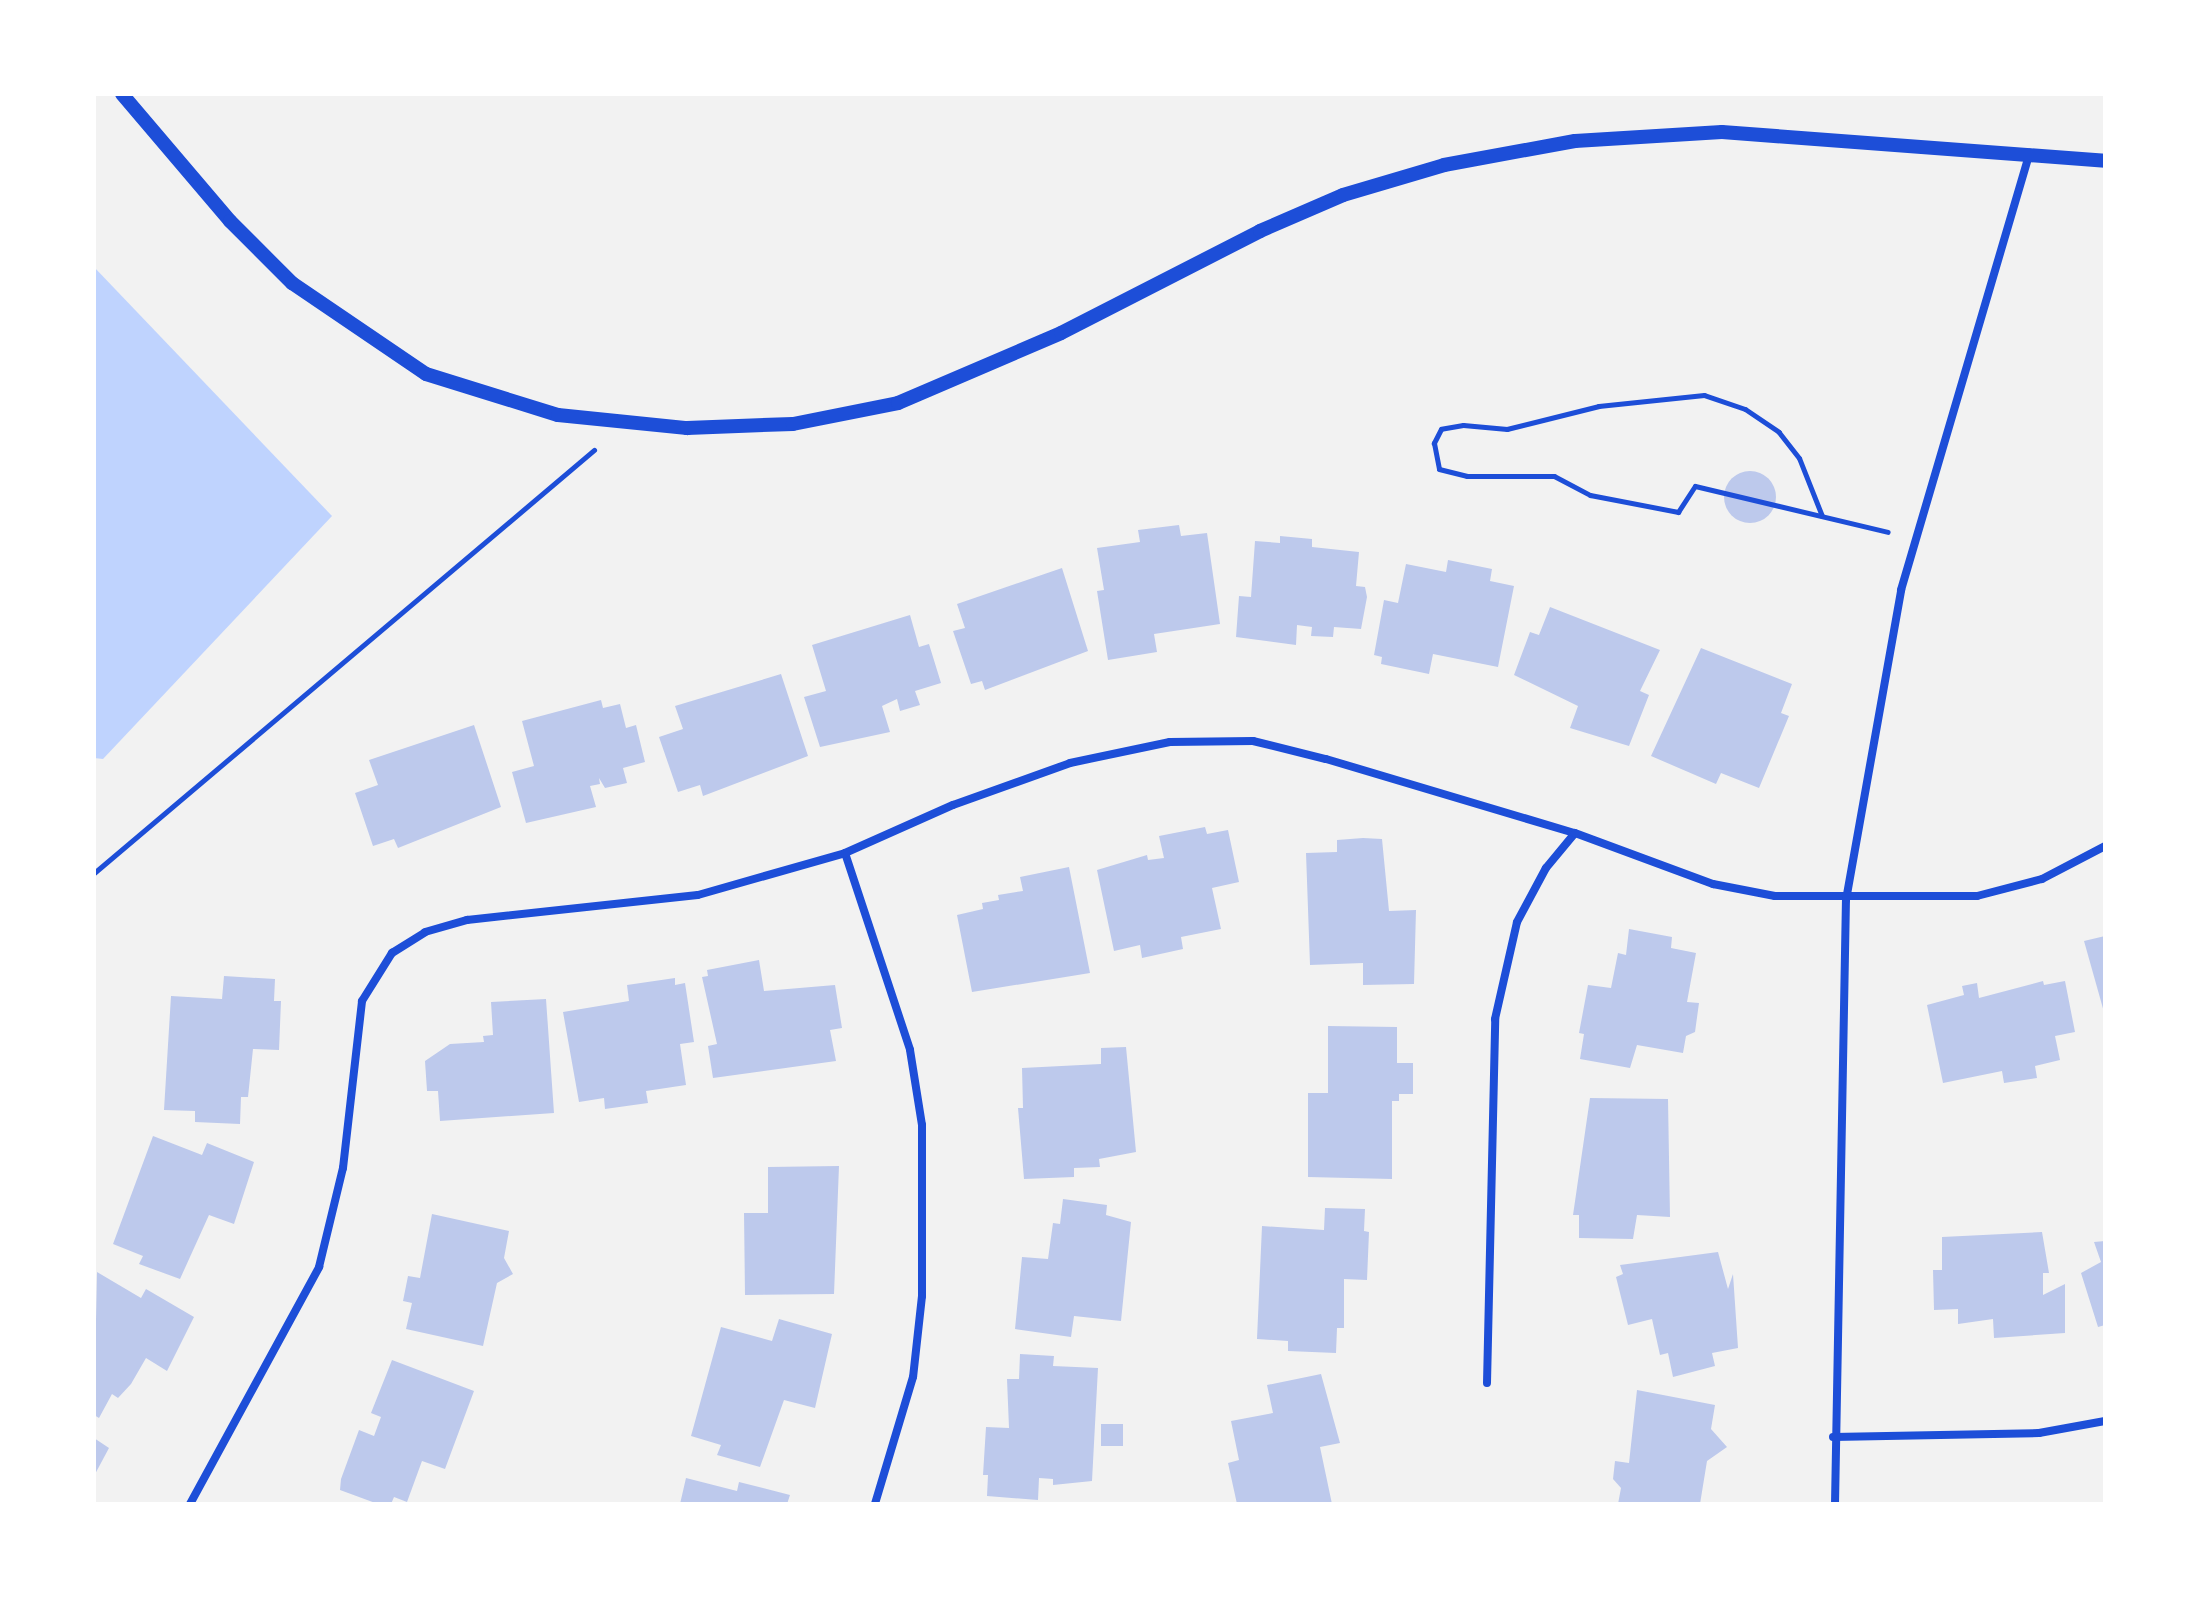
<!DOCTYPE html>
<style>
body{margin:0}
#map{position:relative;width:2199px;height:1598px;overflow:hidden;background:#f2f2f2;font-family:Merriweather,serif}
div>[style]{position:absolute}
.water>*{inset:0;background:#bfd3fe}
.building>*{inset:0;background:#bdc9ec;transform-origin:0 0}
.round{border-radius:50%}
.path>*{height:5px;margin:-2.5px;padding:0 2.5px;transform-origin:2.5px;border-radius:2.5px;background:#1d4ed8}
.minor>*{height:8px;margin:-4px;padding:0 4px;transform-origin:4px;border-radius:4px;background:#1d4ed8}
.tertiary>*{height:14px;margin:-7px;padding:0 7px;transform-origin:7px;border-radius:7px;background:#1d4ed8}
span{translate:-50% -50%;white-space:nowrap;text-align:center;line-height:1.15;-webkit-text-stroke:6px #fff;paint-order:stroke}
.frame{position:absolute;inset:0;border:96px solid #fff;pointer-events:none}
</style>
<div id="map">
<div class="water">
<div style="clip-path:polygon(94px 267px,332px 516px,103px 759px,94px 758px)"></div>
</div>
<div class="building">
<div class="round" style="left:1724px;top:471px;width:52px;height:52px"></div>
<div style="clip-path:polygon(1179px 525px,1181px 536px,1207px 533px,1220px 624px,1154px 634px,1157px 652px,1108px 660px,1097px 591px,1104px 590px,1097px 548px,1140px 542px,1138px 530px)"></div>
<div style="clip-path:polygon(1280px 536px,1312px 539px,1312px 547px,1359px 552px,1356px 586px,1365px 587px,1367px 597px,1361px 629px,1334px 627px,1333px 637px,1311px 636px,1312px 627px,1297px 625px,1296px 645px,1236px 637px,1239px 596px,1251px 597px,1255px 541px,1280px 543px)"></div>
<div style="clip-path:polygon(1448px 560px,1492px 569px,1490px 581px,1514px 586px,1498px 667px,1433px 654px,1429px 674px,1381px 664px,1382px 657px,1374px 655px,1384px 600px,1398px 603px,1406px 564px,1446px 572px)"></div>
<div style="clip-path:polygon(1062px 568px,1088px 651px,985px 690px,982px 681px,971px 684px,953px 631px,965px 628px,957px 604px)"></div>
<div style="clip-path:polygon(1550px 607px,1660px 650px,1640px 691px,1649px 695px,1629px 746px,1570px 728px,1578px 706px,1514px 675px,1530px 632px,1539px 635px)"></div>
<div style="clip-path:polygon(910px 615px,919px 647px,929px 644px,941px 683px,915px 691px,920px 705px,900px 711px,897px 699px,882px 706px,890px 732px,820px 747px,804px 697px,826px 691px,812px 645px)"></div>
<div style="clip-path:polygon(1701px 648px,1792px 684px,1781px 713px,1789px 716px,1759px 788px,1721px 773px,1716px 784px,1651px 756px)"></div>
<div style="clip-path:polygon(781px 674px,808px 756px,703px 796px,700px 785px,678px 792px,659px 737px,683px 729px,675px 706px)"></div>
<div style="clip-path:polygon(601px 700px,603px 708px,620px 704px,626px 728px,636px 725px,645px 762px,623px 768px,627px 783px,605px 788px,599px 778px,600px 784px,590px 786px,596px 807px,526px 823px,512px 772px,534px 766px,522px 721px)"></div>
<div style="clip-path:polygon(474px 725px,501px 807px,398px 848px,394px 839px,373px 846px,355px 793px,378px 785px,369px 760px)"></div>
<div style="clip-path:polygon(1205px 827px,1207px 834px,1228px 830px,1239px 882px,1212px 888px,1221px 929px,1181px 937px,1183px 949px,1142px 958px,1140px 945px,1114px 951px,1097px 870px,1147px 855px,1148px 860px,1164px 858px,1159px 836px)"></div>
<div style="clip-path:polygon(1363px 838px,1382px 839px,1389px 911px,1416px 910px,1414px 984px,1363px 985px,1363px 963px,1310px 965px,1306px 853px,1337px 852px,1337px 840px)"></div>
<div style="clip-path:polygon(1069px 867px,1090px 973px,972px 992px,957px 915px,983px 909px,982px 903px,999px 900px,998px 895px,1023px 891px,1020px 877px)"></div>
<div style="clip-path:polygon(1629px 929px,1672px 937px,1671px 948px,1696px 953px,1687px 1002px,1699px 1003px,1695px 1032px,1686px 1036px,1683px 1053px,1637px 1045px,1630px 1068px,1580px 1059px,1584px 1034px,1579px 1033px,1588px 985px,1611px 988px,1618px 953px,1626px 955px)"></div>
<div style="clip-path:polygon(2105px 936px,2105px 1011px,2104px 1012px,2084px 941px)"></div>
<div style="clip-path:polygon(759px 960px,764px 991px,835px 985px,842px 1028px,830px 1030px,836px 1061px,713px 1078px,708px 1046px,717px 1044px,702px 977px,708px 976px,707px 970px)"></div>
<div style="clip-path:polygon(224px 976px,275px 979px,274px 1001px,281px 1001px,279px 1050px,253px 1049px,248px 1097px,241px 1097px,240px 1124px,195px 1122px,195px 1111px,164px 1110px,171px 996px,222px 999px)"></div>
<div style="clip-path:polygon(675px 978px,675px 985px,685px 983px,694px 1042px,680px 1044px,686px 1085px,646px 1091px,648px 1103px,605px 1109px,604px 1098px,579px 1102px,563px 1012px,629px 1001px,627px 985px)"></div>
<div style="clip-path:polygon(2043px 981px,2044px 985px,2065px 981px,2075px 1032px,2055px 1036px,2060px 1060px,2035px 1066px,2037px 1078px,2004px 1083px,2002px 1071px,1943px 1083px,1927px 1005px,1964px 995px,1962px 986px,1977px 983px,1979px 998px)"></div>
<div style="clip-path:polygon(546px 999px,554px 1113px,440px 1121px,438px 1091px,427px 1091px,425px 1061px,450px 1044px,484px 1042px,483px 1036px,493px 1035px,491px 1002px)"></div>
<div style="clip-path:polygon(1328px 1026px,1397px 1027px,1397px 1063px,1413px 1063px,1413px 1094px,1399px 1094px,1399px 1101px,1392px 1101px,1392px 1179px,1308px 1177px,1308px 1093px,1328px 1093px)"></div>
<div style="clip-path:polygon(1126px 1047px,1136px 1152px,1099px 1159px,1100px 1167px,1074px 1168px,1074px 1177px,1024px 1179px,1018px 1108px,1023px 1108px,1022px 1068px,1101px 1064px,1101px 1048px)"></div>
<div style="clip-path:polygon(1590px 1098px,1668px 1099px,1670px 1217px,1637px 1215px,1633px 1239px,1579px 1238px,1579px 1215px,1573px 1215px)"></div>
<div style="clip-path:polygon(153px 1136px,202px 1155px,207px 1143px,254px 1162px,234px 1224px,209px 1215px,180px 1279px,139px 1264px,143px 1256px,113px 1244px)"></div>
<div style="clip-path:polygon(839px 1166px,834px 1294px,745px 1295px,744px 1213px,768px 1213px,768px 1167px)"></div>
<div style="clip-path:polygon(1063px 1199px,1107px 1205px,1106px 1215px,1131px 1222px,1121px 1321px,1074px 1316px,1071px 1337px,1015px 1329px,1022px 1257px,1048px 1259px,1053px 1223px,1060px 1224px)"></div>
<div style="clip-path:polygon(1325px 1208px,1365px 1209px,1364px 1231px,1369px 1232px,1367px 1280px,1344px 1279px,1344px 1328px,1337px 1328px,1336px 1353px,1288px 1351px,1288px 1341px,1257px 1339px,1262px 1226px,1324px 1230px)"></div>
<div style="clip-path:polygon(432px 1214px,509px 1231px,504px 1258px,513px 1274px,497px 1283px,483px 1346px,406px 1329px,412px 1303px,403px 1301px,408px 1276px,420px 1278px)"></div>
<div style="clip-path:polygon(2042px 1232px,2049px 1273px,2043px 1273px,2043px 1295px,2065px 1284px,2065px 1333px,1994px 1338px,1993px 1319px,1958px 1324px,1958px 1309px,1934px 1310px,1933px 1270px,1942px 1270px,1942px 1237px)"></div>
<div style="clip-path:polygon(2105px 1241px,2105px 1325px,2098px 1327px,2081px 1273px,2101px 1262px,2094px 1242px)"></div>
<div style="clip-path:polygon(1718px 1252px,1728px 1289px,1733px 1274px,1738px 1348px,1712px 1353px,1715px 1366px,1673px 1377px,1668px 1353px,1660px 1355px,1652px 1319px,1628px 1325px,1616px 1277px,1623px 1274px,1620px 1265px)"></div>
<div style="clip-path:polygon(97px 1272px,141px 1298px,146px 1289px,194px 1317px,167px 1371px,146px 1358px,131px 1384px,118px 1398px,112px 1394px,99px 1418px,94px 1415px)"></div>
<div style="clip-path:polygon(779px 1319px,832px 1334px,815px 1408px,784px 1400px,760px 1467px,717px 1455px,721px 1445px,691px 1436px,721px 1327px,772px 1341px)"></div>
<div style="clip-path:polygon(1020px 1354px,1054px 1356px,1053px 1366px,1098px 1368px,1092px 1481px,1053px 1485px,1053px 1479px,1039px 1478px,1038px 1500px,987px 1496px,988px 1475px,983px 1475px,986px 1427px,1009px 1428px,1007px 1379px,1019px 1379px)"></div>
<div style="clip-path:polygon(392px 1360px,474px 1391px,445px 1469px,422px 1461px,407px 1502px,394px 1497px,391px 1504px,378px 1504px,340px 1490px,341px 1479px,359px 1430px,374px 1436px,381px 1417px,371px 1413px)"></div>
<div style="clip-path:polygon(1321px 1374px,1340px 1443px,1320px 1447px,1332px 1504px,1237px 1504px,1228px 1463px,1239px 1460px,1231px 1421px,1273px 1413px,1267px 1385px)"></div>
<div style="clip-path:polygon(1637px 1390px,1715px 1405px,1711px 1429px,1727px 1447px,1707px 1461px,1700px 1504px,1618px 1504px,1621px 1488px,1613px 1479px,1615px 1461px,1629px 1463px)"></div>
<div style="left:1101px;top:1424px;width:22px;height:22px"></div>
<div style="clip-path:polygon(94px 1438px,109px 1448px,94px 1476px)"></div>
<div style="clip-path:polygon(686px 1478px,737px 1491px,739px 1482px,790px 1495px,787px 1504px,680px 1504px)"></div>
</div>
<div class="path">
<div style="left:1822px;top:516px;width:62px;rotate:-111.6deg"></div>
<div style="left:1799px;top:458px;width:33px;rotate:-128deg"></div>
<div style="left:1779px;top:432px;width:41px;rotate:-145.9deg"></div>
<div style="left:1745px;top:409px;width:43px;rotate:-161.1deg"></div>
<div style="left:1704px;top:395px;width:106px;rotate:174deg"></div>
<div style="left:1599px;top:406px;width:95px;rotate:166deg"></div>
<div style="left:1507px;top:429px;width:44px;rotate:-174.8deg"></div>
<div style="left:1463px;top:425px;width:22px;rotate:170deg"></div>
<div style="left:1441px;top:429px;width:16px;rotate:117deg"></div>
<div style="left:1434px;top:443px;width:26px;rotate:79deg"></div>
<div style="left:1439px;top:469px;width:29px;rotate:14deg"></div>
<div style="left:1467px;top:476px;width:87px"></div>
<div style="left:1554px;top:476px;width:41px;rotate:27.8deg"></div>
<div style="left:1590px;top:495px;width:90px;rotate:10.9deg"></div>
<div style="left:1678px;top:512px;width:31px;rotate:-57deg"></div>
<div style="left:1695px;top:486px;width:198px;rotate:13.4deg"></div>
<div style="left:94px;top:873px;width:655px;rotate:-40.23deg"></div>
</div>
<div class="minor">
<div style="left:845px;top:853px;width:207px;rotate:71.7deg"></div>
<div style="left:910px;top:1050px;width:76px;rotate:80.9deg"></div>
<div style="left:922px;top:1125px;width:171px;rotate:90deg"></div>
<div style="left:922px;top:1296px;width:81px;rotate:96.3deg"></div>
<div style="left:913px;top:1377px;width:133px;rotate:106.7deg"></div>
<div style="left:1487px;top:1383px;width:364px;rotate:-88.7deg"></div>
<div style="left:1495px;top:1019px;width:99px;rotate:-77.2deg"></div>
<div style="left:1517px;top:922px;width:61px;rotate:-61.8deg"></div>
<div style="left:1546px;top:868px;width:45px;rotate:-50.4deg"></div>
<div style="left:1833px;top:1437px;width:206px;rotate:-1.1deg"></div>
<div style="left:2039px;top:1433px;width:67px;rotate:-10.3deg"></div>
<div style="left:190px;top:1504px;width:270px;rotate:-61.4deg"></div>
<div style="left:319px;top:1267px;width:102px;rotate:-76.4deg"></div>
<div style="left:343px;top:1168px;width:168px;rotate:-83.5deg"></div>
<div style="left:362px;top:1001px;width:57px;rotate:-58deg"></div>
<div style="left:392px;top:953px;width:39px;rotate:-32deg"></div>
<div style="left:425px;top:932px;width:44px;rotate:-15.9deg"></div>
<div style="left:467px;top:920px;width:232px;rotate:-6.2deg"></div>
<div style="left:698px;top:895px;width:153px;rotate:-15.9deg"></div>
<div style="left:845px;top:853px;width:118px;rotate:-24deg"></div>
<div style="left:953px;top:805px;width:124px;rotate:-19.7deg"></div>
<div style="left:1070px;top:763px;width:102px;rotate:-11.9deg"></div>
<div style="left:1170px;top:742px;width:83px;rotate:-0.7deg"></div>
<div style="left:1253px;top:741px;width:75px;rotate:13.9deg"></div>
<div style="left:1326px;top:759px;width:260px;rotate:16.6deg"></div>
<div style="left:1575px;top:833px;width:147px;rotate:20.3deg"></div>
<div style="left:1713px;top:884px;width:63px;rotate:11deg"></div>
<div style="left:1775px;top:896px;width:202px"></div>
<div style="left:1977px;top:896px;width:67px;rotate:-14.7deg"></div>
<div style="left:2042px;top:879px;width:71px;rotate:-27.6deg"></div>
<div style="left:1835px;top:1504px;width:604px;rotate:-88.96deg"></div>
<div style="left:1846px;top:900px;width:315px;rotate:-79.9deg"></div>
<div style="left:1901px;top:590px;width:456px;rotate:-73.6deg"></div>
</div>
<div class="tertiary">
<div style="left:122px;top:94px;width:167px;rotate:49.6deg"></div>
<div style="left:230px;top:221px;width:88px;rotate:45deg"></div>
<div style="left:292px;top:283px;width:162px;rotate:34.2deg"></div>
<div style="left:426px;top:374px;width:138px;rotate:17.3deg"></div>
<div style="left:558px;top:415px;width:130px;rotate:5.8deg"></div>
<div style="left:687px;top:428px;width:106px;rotate:-2.2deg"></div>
<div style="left:793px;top:424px;width:107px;rotate:-11.3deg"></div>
<div style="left:898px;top:403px;width:177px;rotate:-23.2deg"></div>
<div style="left:1061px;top:333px;width:224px;rotate:-27.1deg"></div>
<div style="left:1260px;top:231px;width:90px;rotate:-23.4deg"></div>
<div style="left:1343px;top:195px;width:105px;rotate:-16.5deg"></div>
<div style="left:1444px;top:165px;width:133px;rotate:-10.4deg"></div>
<div style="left:1575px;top:141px;width:147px;rotate:-3.5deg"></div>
<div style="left:1722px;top:132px;width:384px;rotate:4.3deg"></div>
</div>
<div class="frame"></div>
</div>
